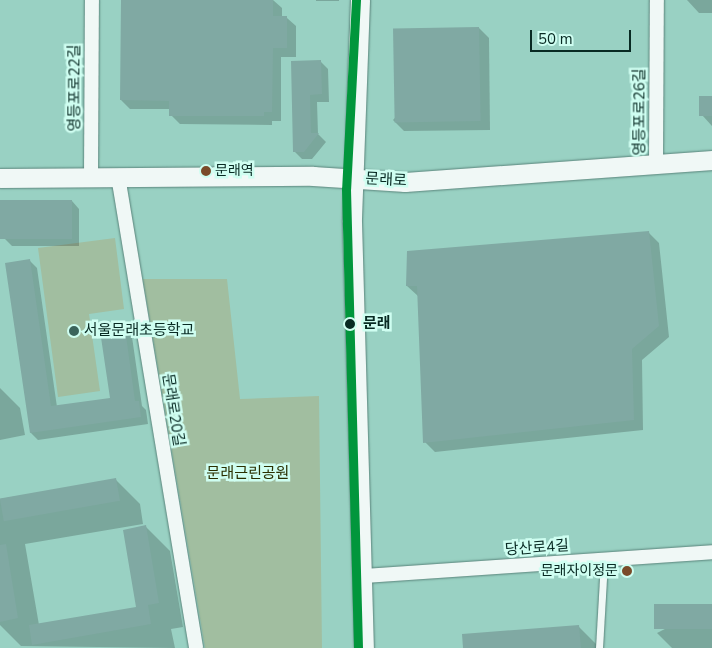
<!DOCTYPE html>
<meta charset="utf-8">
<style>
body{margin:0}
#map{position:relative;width:712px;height:648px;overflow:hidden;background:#99d1c3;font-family:"Nunito Sans","Noto Sans KR",sans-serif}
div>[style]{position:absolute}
.green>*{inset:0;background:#a1bea0}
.shadow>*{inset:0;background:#0003;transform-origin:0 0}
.building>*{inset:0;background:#80a9a3;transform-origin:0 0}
.roads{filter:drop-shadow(0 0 1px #59837a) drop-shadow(0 0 1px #59837a)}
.lane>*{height:7px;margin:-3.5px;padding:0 3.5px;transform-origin:3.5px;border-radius:3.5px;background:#f0f8f6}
.street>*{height:14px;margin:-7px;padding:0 7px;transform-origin:7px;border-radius:7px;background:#f0f8f6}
.secondary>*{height:19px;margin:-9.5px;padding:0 9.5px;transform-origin:9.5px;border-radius:9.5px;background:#f0f8f6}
.metro-1>*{height:9px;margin:-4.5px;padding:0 4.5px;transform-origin:4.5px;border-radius:4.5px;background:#01963c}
.dots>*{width:14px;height:14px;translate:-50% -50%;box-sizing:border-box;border:2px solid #cffef1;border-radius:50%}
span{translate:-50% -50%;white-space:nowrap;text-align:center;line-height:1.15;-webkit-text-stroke:5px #cffef1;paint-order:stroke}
.bus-label{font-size:14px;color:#082a23}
.left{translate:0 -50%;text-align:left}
.right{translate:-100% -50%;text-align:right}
.street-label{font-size:15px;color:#082a23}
.stop-label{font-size:15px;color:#082a23;font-weight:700}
.poi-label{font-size:15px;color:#082a23}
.park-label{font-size:15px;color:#2a2f00}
.scale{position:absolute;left:530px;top:30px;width:101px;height:22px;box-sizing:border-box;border:2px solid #082a23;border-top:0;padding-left:6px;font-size:15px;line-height:18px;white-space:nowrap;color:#082a23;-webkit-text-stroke:4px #cffef1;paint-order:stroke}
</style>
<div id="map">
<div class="green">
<div style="clip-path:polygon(115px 238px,124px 309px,89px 314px,100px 391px,58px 397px,38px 248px)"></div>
<div style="clip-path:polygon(143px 279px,227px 279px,240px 399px,319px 396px,322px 648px,205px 648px)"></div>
</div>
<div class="shadow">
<div style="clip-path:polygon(122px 0,273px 0,282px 8px,282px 17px,287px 18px,296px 26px,296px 57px,281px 57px,281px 121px,272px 121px,272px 125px,180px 124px,171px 115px,171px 109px,130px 109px,121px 100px)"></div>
<div style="left:316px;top:0;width:23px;height:1px"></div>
<div style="clip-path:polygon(687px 0,712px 0,712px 13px,699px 13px)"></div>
<div style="clip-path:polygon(479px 28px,489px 38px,490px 130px,404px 131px,393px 120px)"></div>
<div style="clip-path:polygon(320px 61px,328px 69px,329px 102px,317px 102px,318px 134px,326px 142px,312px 159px,302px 159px,294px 151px,292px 62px)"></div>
<div style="clip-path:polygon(712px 97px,712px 126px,702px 115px)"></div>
<div style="clip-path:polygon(0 201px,72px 201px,79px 209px,79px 246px,12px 246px,5px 239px)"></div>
<div style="clip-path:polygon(649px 233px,659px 243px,669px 337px,642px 360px,643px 430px,435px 452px,425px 442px,418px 296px,407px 286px)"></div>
<div style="clip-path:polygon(29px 260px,37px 268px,57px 407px,111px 399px,123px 322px,131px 330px,142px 406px,146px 410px,148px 424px,38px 440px,31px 433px)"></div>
<div style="clip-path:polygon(0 388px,20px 408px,25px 435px,0 440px)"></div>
<div style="clip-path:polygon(116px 480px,140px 504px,143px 524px,25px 544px,39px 625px,137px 608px,146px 527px,170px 551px,183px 627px,171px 629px,175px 648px,21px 646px,0 625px,0 499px)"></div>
<div style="clip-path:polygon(712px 605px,712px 648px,672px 648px,657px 633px)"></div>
<div style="clip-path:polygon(579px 627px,600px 648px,464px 648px)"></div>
</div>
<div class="building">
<div style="clip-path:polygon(121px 0,273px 0,273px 16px,287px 16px,287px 48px,273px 48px,272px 112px,264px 112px,264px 116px,169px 116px,169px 101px,120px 100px)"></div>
<div style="left:479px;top:27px;width:94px;height:86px;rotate:89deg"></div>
<div style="clip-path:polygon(321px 60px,322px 94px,310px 95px,311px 133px,319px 133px,304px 152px,293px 152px,291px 61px)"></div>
<div style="left:699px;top:96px;width:13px;height:20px"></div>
<div style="left:0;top:200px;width:72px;height:39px"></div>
<div style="clip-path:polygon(649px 231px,659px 326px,632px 349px,634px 420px,423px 443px,417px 286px,406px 286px,407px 251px)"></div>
<div style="clip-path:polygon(30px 259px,51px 406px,110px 398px,99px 324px,124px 321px,135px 401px,139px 401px,141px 417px,30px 433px,5px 263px)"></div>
<div style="left:116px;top:478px;width:23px;height:118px;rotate:80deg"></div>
<div style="clip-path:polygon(146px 525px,159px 603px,148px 605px,151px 624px,32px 645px,29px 625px,136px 607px,123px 530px)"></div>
<div style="clip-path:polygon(6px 544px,18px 618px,0 622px,0 545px)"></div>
<div style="left:712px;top:604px;width:25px;height:58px;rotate:90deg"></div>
<div style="clip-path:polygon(579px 625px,581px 648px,463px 648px,462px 634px)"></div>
</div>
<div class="roads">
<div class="lane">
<div style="left:599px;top:648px;width:88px;rotate:-86.7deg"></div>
</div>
<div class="street">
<div style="left:656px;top:164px;width:164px;rotate:-89.7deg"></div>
<div style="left:118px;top:176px;width:478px;rotate:80.6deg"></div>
<div style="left:91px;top:177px;width:177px;rotate:-89.7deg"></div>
<div style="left:364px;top:576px;width:349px;rotate:-3.9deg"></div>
</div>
<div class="secondary">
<div style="left:360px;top:0;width:222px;rotate:92.1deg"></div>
<div style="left:352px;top:222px;width:426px;rotate:88.4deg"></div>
<div style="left:0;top:178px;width:313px;rotate:-0.4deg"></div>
<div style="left:313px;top:176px;width:92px;rotate:3.7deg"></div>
<div style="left:405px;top:182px;width:308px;rotate:-4.1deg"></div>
</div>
</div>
<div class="metro-1">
<div style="left:356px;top:0;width:189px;rotate:93deg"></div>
<div style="left:346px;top:189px;width:459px;rotate:88.5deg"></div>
</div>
<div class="dots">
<div style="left:206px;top:171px;background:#7a4b2a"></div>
<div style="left:350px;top:324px;background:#082a23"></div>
<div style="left:74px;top:331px;background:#3b645b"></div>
<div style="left:627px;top:571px;background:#7a4b2a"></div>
</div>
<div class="bus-label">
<span class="left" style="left:215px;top:171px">문래역</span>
<span class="right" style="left:618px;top:571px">문래자이정문</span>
</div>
<div class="street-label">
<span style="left:75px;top:88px;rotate:-90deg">영등포로22길</span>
<span style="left:640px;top:112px;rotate:-90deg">영등포로26길</span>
<span style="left:386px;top:180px;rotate:3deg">문래로</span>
<span style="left:173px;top:410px;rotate:81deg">문래로20길</span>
<span style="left:537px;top:548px;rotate:-4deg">당산로4길</span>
</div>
<div class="stop-label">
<span class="left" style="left:363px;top:324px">문래</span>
</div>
<div class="poi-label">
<span class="left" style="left:84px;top:331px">서울문래초등학교</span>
</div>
<div class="park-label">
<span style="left:248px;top:474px">문래근린공원</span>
</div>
<div class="scale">50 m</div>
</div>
